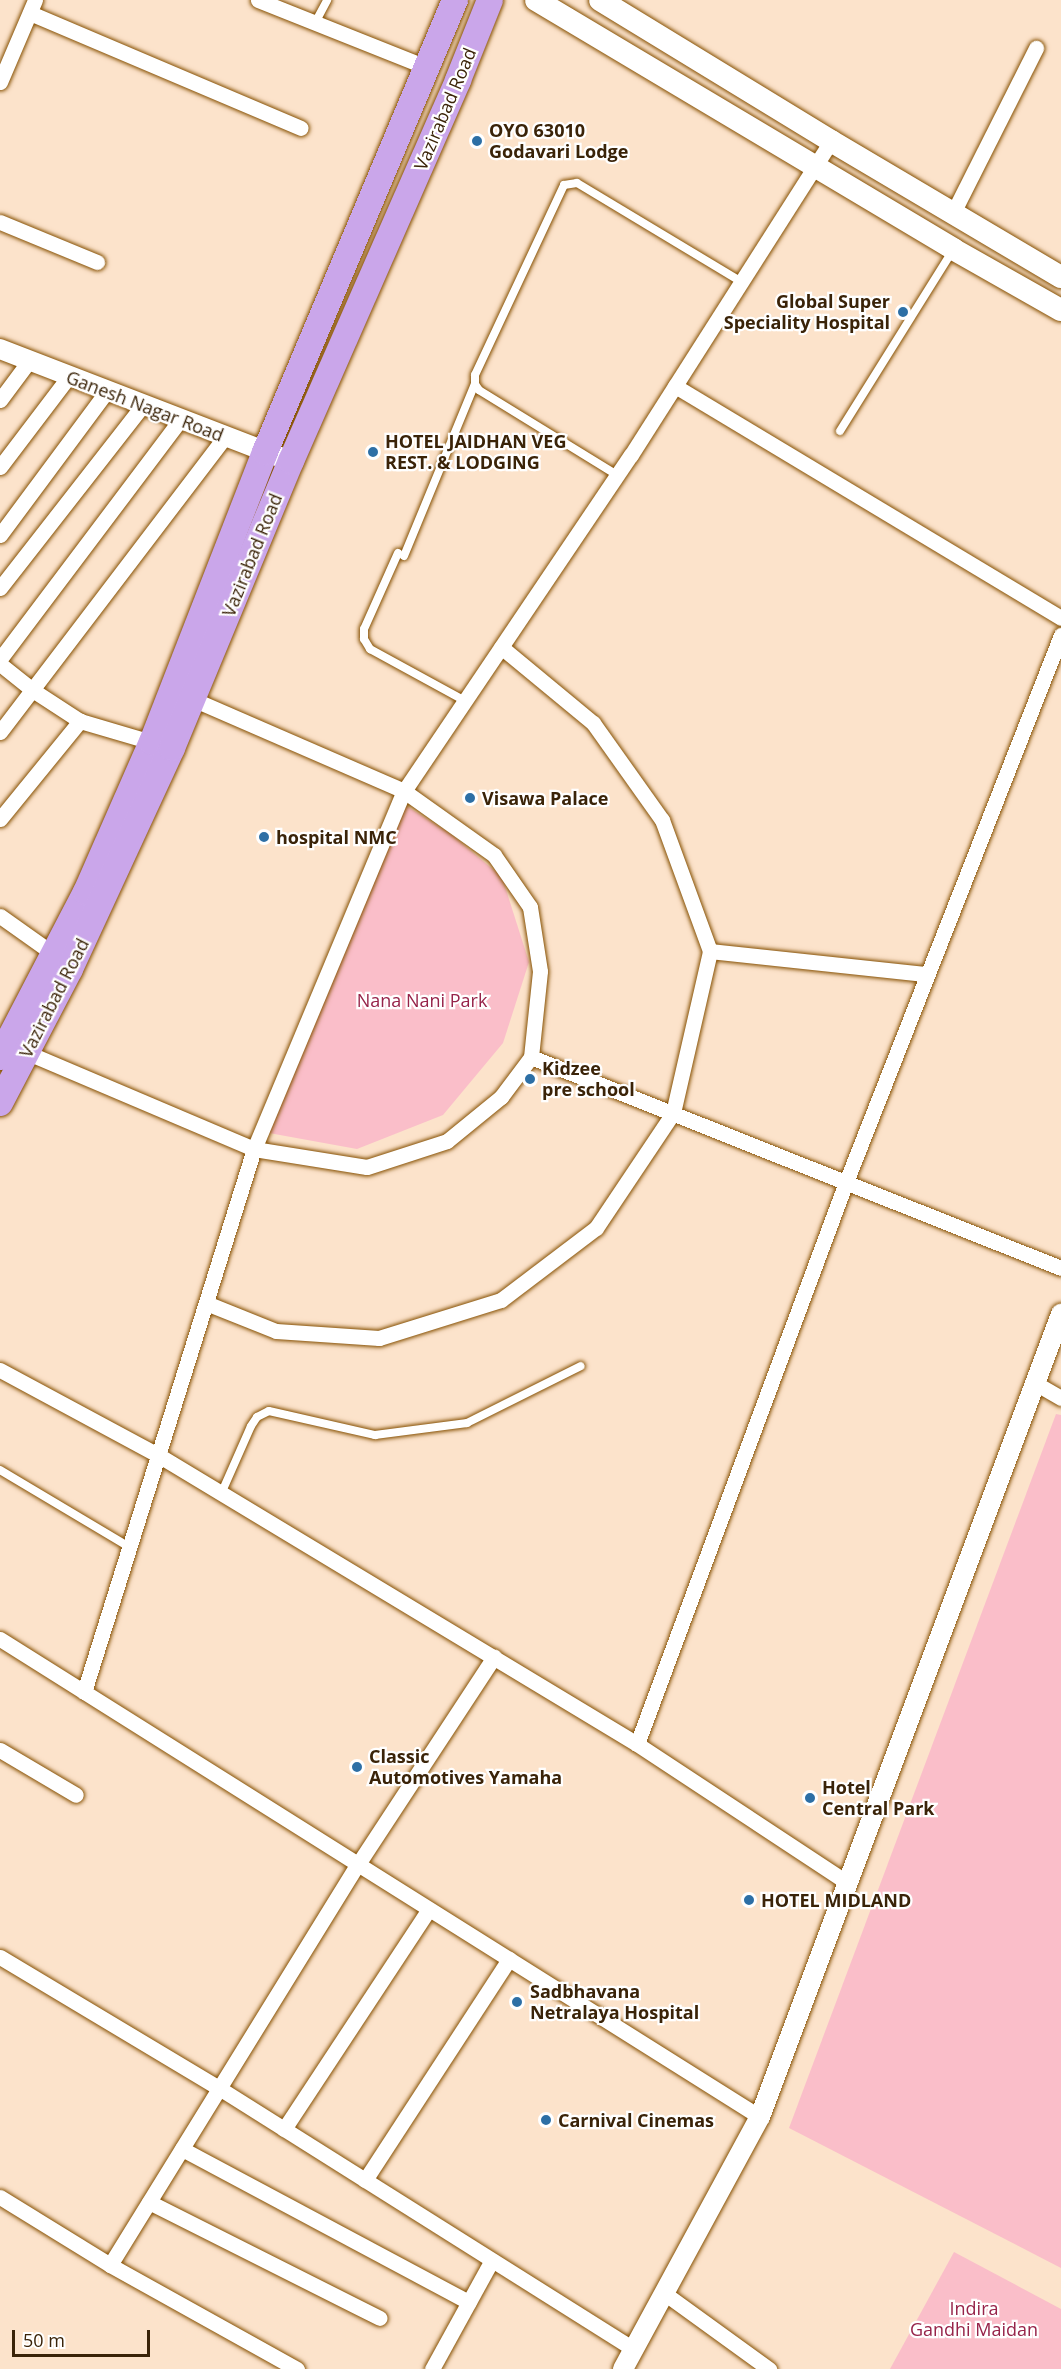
<!DOCTYPE html>
<style>
body{margin:0}
#map{position:relative;width:1061px;height:2369px;overflow:hidden;background:#fce3cb;font-family:"Open Sans",sans-serif}
div>[style]{position:absolute}
.green>*{inset:0;background:#fabec9}
.roads{filter:drop-shadow(0 0 2px #865002) drop-shadow(0 0 2px #865002)}
.service>*{height:8px;margin:-4px;padding:0 4px;transform-origin:4px;border-radius:4px;background:#fff}
.minor>*{height:15px;margin:-7.5px;padding:0 7.5px;transform-origin:7.5px;border-radius:7.5px;background:#fff}
.tertiary>*{height:20px;margin:-10px;padding:0 10px;transform-origin:10px;border-radius:10px;background:#fff}
.secondary>*{height:22px;margin:-11px;padding:0 11px;transform-origin:11px;border-radius:11px;background:#fff}
.primary>*{height:26px;margin:-13px;padding:0 13px;transform-origin:13px;border-radius:13px;background:#caa6ea}
.dots>*{width:16px;height:16px;translate:-50% -50%;box-sizing:border-box;border:3px solid #fff;border-radius:50%}
span{translate:-50% -50%;white-space:nowrap;text-align:center;line-height:1.15;-webkit-text-stroke:4.5px #fff;paint-order:stroke}
.street-label{font-size:18px;color:#3a2308}
.poi-label{font-size:18px;color:#3a2308;font-weight:700}
.left{translate:0 -50%;text-align:left}
.right{translate:-100% -50%;text-align:right}
.park-label{font-size:18px;color:#962349}
.scale{position:absolute;left:12px;top:2330px;width:138px;height:27px;box-sizing:border-box;border:3px solid #3a2308;border-top:0;padding-left:8px;font-size:18px;line-height:21px;white-space:nowrap;color:#3a2308;-webkit-text-stroke:4px #fff;paint-order:stroke}
</style>
<div id="map">
<div class="green">
<div style="clip-path:polygon(405px 805px,452px 835px,502px 877px,529px 962px,503px 1043px,443px 1115px,357px 1149px,269px 1133px)"></div>
<div style="clip-path:polygon(1056px 1414px,1061px 1415px,1061px 2268px,789px 2128px)"></div>
<div style="clip-path:polygon(954px 2252px,1061px 2309px,1061px 2369px,890px 2369px)"></div>
</div>
<div class="roads">
<div class="service">
<div style="left:315px;top:23px;width:26px;rotate:-62deg"></div>
<div style="left:840px;top:431px;width:213px;rotate:-58deg"></div>
<div style="left:617px;top:475px;width:162px;rotate:-148.4deg"></div>
<div style="left:479px;top:390px;width:7px;rotate:-124deg"></div>
<div style="left:475px;top:384px;width:9px;rotate:-90deg"></div>
<div style="left:475px;top:375px;width:210px;rotate:-64.9deg"></div>
<div style="left:564px;top:185px;width:13px;rotate:-9deg"></div>
<div style="left:577px;top:183px;width:192px;rotate:31deg"></div>
<div style="left:398px;top:553px;width:83px;rotate:114.1deg"></div>
<div style="left:364px;top:629px;width:10px;rotate:90deg"></div>
<div style="left:364px;top:639px;width:12px;rotate:59deg"></div>
<div style="left:370px;top:649px;width:108px;rotate:28.7deg"></div>
<div style="left:404px;top:556px;width:186px;rotate:-67.6deg"></div>
<div style="left:0;top:1470px;width:150px;rotate:30.8deg"></div>
<div style="left:221px;top:1494px;width:74px;rotate:-66.2deg"></div>
<div style="left:251px;top:1426px;width:11px;rotate:-56deg"></div>
<div style="left:257px;top:1417px;width:13px;rotate:-27deg"></div>
<div style="left:269px;top:1411px;width:109px;rotate:12.8deg"></div>
<div style="left:375px;top:1435px;width:93px;rotate:-7.4deg"></div>
<div style="left:467px;top:1423px;width:127px;rotate:-26.6deg"></div>
</div>
<div class="minor">
<div style="left:258px;top:0;width:181px;rotate:21.7deg"></div>
<div style="left:30px;top:13px;width:294px;rotate:23deg"></div>
<div style="left:0;top:82px;width:89px;rotate:-66.9deg"></div>
<div style="left:953px;top:213px;width:185px;rotate:-63.3deg"></div>
<div style="left:0;top:222px;width:105px;rotate:22.4deg"></div>
<div style="left:675px;top:386px;width:450px;rotate:31deg"></div>
<div style="left:0;top:400px;width:49px;rotate:-53.4deg"></div>
<div style="left:0;top:467px;width:114px;rotate:-52.8deg"></div>
<div style="left:0;top:535px;width:179px;rotate:-53.4deg"></div>
<div style="left:0;top:588px;width:232px;rotate:-52deg"></div>
<div style="left:0;top:659px;width:301px;rotate:-53deg"></div>
<div style="left:0;top:664px;width:43px;rotate:38.5deg"></div>
<div style="left:34px;top:691px;width:55px;rotate:33.1deg"></div>
<div style="left:80px;top:721px;width:81px;rotate:16.4deg"></div>
<div style="left:0;top:732px;width:371px;rotate:-52.7deg"></div>
<div style="left:0;top:819px;width:127px;rotate:-50.8deg"></div>
<div style="left:0;top:916px;width:67px;rotate:35.3deg"></div>
<div style="left:710px;top:951px;width:218px;rotate:6.1deg"></div>
<div style="left:21px;top:1050px;width:253px;rotate:23deg"></div>
<div style="left:254px;top:1149px;width:114px;rotate:9.1deg"></div>
<div style="left:367px;top:1167px;width:84px;rotate:-18deg"></div>
<div style="left:447px;top:1141px;width:70px;rotate:-39.2deg"></div>
<div style="left:501px;top:1097px;width:50px;rotate:-53.1deg"></div>
<div style="left:531px;top:1057px;width:86px;rotate:-84deg"></div>
<div style="left:540px;top:971px;width:65px;rotate:-98.9deg"></div>
<div style="left:530px;top:907px;width:63px;rotate:-124.7deg"></div>
<div style="left:494px;top:855px;width:110px;rotate:-144.6deg"></div>
<div style="left:404px;top:791px;width:231px;rotate:-156.5deg"></div>
<div style="left:531px;top:1057px;width:570px;rotate:21.71deg"></div>
<div style="left:206px;top:1303px;width:75px;rotate:21.8deg"></div>
<div style="left:276px;top:1331px;width:103px;rotate:3.9deg"></div>
<div style="left:379px;top:1338px;width:128px;rotate:-17.3deg"></div>
<div style="left:501px;top:1300px;width:119px;rotate:-37.2deg"></div>
<div style="left:596px;top:1228px;width:138px;rotate:-56.2deg"></div>
<div style="left:673px;top:1113px;width:166px;rotate:-77.1deg"></div>
<div style="left:710px;top:951px;width:140px;rotate:-110.1deg"></div>
<div style="left:662px;top:820px;width:119px;rotate:-125.4deg"></div>
<div style="left:593px;top:723px;width:119px;rotate:-140.4deg"></div>
<div style="left:0;top:1370px;width:179px;rotate:28.3deg"></div>
<div style="left:158px;top:1455px;width:559px;rotate:31.1deg"></div>
<div style="left:637px;top:1744px;width:254px;rotate:33.4deg"></div>
<div style="left:1035px;top:1383px;width:30px;rotate:30deg"></div>
<div style="left:0;top:1639px;width:898px;rotate:32.17deg"></div>
<div style="left:84px;top:1692px;width:569px;rotate:-72.62deg"></div>
<div style="left:254px;top:1149px;width:388px;rotate:-67.3deg"></div>
<div style="left:404px;top:791px;width:405px;rotate:-56deg"></div>
<div style="left:631px;top:455px;width:372px;rotate:-57.5deg"></div>
<div style="left:637px;top:1744px;width:600px;rotate:-69.6deg"></div>
<div style="left:846px;top:1182px;width:588px;rotate:-68.54deg"></div>
<div style="left:0;top:1750px;width:88px;rotate:30.6deg"></div>
<div style="left:0;top:1957px;width:255px;rotate:30.9deg"></div>
<div style="left:219px;top:2088px;width:490px;rotate:32.2deg"></div>
<div style="left:284px;top:2129px;width:263px;rotate:-56.6deg"></div>
<div style="left:182px;top:2149px;width:325px;rotate:28.1deg"></div>
<div style="left:365px;top:2180px;width:264px;rotate:-56.9deg"></div>
<div style="left:0;top:2197px;width:129px;rotate:31.7deg"></div>
<div style="left:110px;top:2265px;width:214px;rotate:29.1deg"></div>
<div style="left:149px;top:2202px;width:258px;rotate:26.7deg"></div>
<div style="left:110px;top:2265px;width:471px;rotate:-58.3deg"></div>
<div style="left:358px;top:1864px;width:248px;rotate:-56.7deg"></div>
<div style="left:664px;top:2293px;width:130px;rotate:35.9deg"></div>
<div style="left:432px;top:2369px;width:124px;rotate:-61.2deg"></div>
</div>
<div class="tertiary">
<div style="left:0;top:349px;width:312px;rotate:21.1deg"></div>
<div style="left:623px;top:2369px;width:287px;rotate:-61.5deg"></div>
<div style="left:760px;top:2117px;width:858px;rotate:-69.45deg"></div>
</div>
<div class="secondary">
<div style="left:536px;top:0;width:486px;rotate:30.8deg"></div>
<div style="left:953px;top:249px;width:124px;rotate:29.5deg"></div>
<div style="left:600px;top:0;width:271px;rotate:31.4deg"></div>
<div style="left:831px;top:141px;width:267px;rotate:30.6deg"></div>
</div>
<div class="primary">
<div style="left:0;top:1057px;width:186px;rotate:-62.5deg"></div>
<div style="left:86px;top:892px;width:164px;rotate:-66.3deg"></div>
<div style="left:152px;top:742px;width:311px;rotate:-68.7deg"></div>
<div style="left:265px;top:452px;width:490px;rotate:-67.2deg"></div>
<div style="left:0;top:1103px;width:151px;rotate:-62.4deg"></div>
<div style="left:70px;top:969px;width:243px;rotate:-65.2deg"></div>
<div style="left:172px;top:748px;width:311px;rotate:-67.5deg"></div>
<div style="left:291px;top:461px;width:416px;rotate:-66.3deg"></div>
<div style="left:458px;top:80px;width:86px;rotate:-68.2deg"></div>
</div>
</div>
<div class="dots">
<div style="left:477px;top:141px;background:#2d6fa5"></div>
<div style="left:903px;top:312px;background:#2d6fa5"></div>
<div style="left:373px;top:452px;background:#2d6fa5"></div>
<div style="left:470px;top:798px;background:#2d6fa5"></div>
<div style="left:264px;top:837px;background:#2d6fa5"></div>
<div style="left:530px;top:1079px;background:#2d6fa5"></div>
<div style="left:357px;top:1767px;background:#2d6fa5"></div>
<div style="left:810px;top:1798px;background:#2d6fa5"></div>
<div style="left:749px;top:1900px;background:#2d6fa5"></div>
<div style="left:517px;top:2002px;background:#2d6fa5"></div>
<div style="left:546px;top:2120px;background:#2d6fa5"></div>
</div>
<div class="street-label">
<span style="left:445px;top:109px;rotate:-67deg">Vazirabad Road</span>
<span style="left:145px;top:406px;rotate:21deg">Ganesh Nagar Road</span>
<span style="left:252px;top:555px;rotate:-68deg">Vazirabad Road</span>
<span style="left:54px;top:998px;rotate:-63deg">Vazirabad Road</span>
</div>
<div class="poi-label">
<span class="left" style="left:489px;top:141px">OYO 63010<br>Godavari Lodge</span>
<span class="right" style="left:890px;top:312px">Global Super<br>Speciality Hospital</span>
<span class="left" style="left:385px;top:452px">HOTEL JAIDHAN VEG<br>REST. &amp; LODGING</span>
<span class="left" style="left:482px;top:798px">Visawa Palace</span>
<span class="left" style="left:276px;top:837px">hospital NMC</span>
<span class="left" style="left:542px;top:1079px">Kidzee<br>pre school</span>
<span class="left" style="left:369px;top:1767px">Classic<br>Automotives Yamaha</span>
<span class="left" style="left:822px;top:1798px">Hotel<br>Central Park</span>
<span class="left" style="left:761px;top:1900px">HOTEL MIDLAND</span>
<span class="left" style="left:530px;top:2002px">Sadbhavana<br>Netralaya Hospital</span>
<span class="left" style="left:558px;top:2120px">Carnival Cinemas</span>
</div>
<div class="park-label">
<span style="left:422px;top:1000px">Nana Nani Park</span>
<span style="left:974px;top:2319px">Indira<br>Gandhi Maidan</span>
</div>
<div class="scale">50 m</div>
</div>
